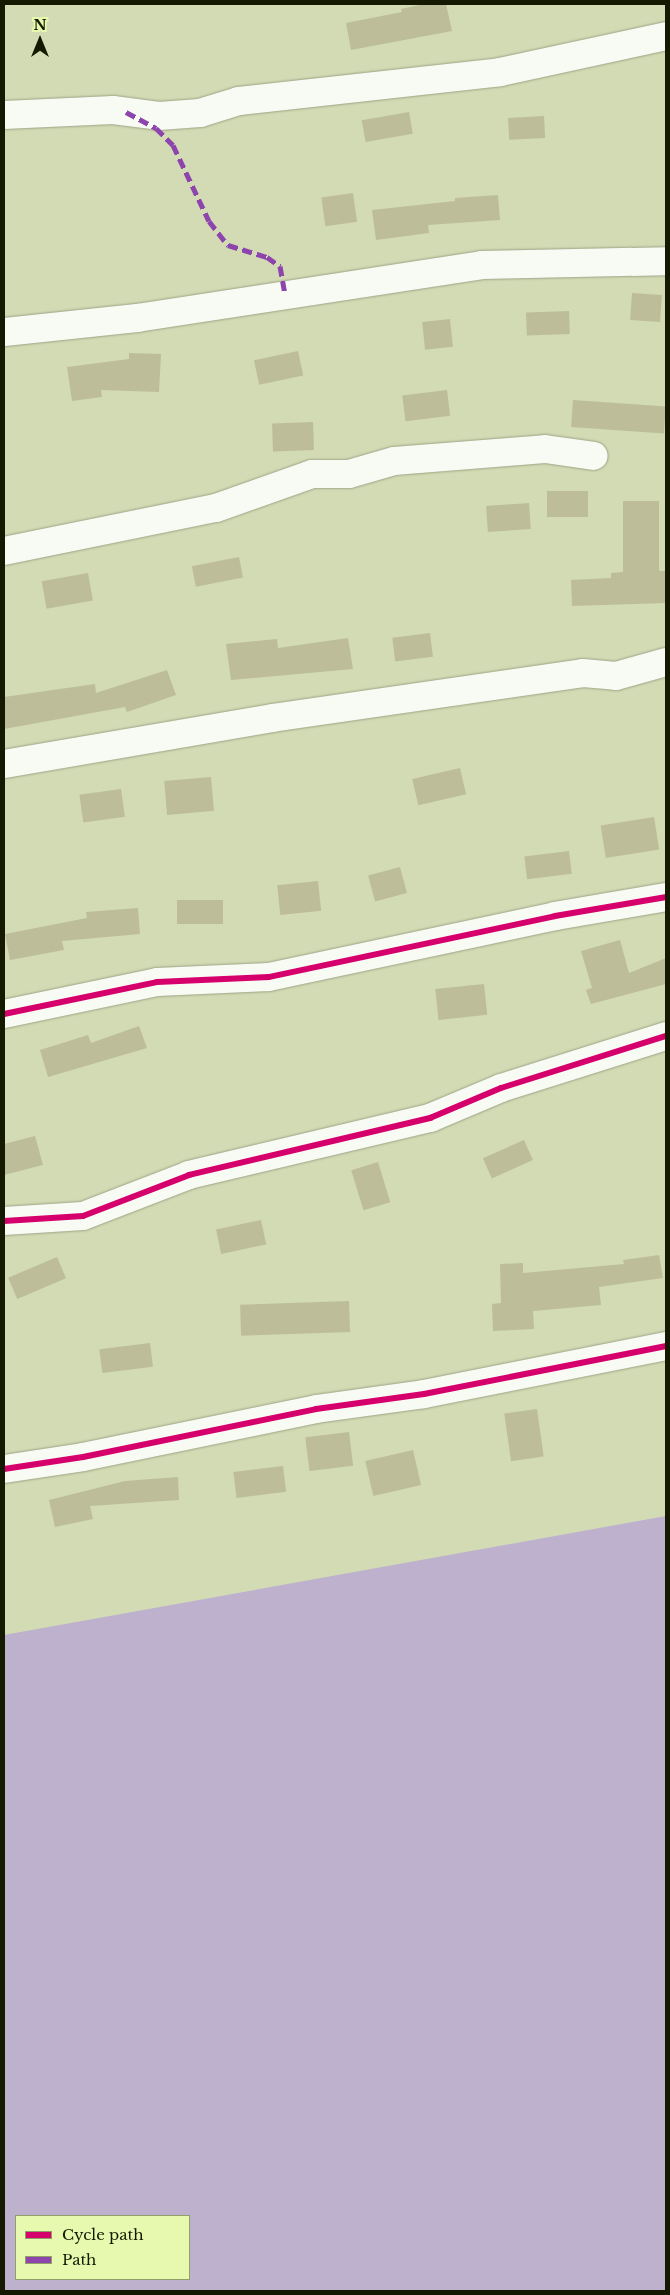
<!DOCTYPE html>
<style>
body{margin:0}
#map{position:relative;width:670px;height:2295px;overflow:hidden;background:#d2dbb4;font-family:"Libre Baskerville",serif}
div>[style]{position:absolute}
.forest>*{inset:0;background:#bdb1cd}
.building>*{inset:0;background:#bdbe99;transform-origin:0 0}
.roads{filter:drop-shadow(0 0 1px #9da485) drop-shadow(0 0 1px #9da485)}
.minor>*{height:28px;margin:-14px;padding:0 14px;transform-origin:14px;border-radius:14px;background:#f8faf4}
.quiet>*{height:5px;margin-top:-2.5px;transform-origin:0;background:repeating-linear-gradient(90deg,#8e44ad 0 10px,transparent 0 15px)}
.cycleway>*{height:6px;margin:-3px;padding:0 3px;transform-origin:3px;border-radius:3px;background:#d6006c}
span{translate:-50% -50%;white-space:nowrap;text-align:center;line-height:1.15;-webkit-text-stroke:4px #e7f9af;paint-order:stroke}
.frame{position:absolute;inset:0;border:5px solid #141900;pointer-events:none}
.legend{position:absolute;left:15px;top:2215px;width:175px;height:65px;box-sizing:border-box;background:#e7f9af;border:1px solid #939f69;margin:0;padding:6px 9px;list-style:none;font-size:15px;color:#141900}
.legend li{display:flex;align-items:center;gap:10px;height:25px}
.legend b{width:25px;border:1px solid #939f69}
.north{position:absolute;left:15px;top:15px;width:50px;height:50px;-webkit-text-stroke:4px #e7f9af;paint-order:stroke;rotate:0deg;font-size:14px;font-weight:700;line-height:20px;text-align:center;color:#141900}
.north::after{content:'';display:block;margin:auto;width:18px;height:22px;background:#141900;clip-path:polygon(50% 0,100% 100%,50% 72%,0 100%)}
</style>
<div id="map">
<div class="forest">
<div style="clip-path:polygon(evenodd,666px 1516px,666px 2291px,4px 2291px,4px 1635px,666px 1516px,16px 2216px,189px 2216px,189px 2279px,16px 2279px,16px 2216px)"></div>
</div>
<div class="building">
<div style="clip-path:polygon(424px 4px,446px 4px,452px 31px,351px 50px,346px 23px,402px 12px,401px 9px)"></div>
<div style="left:409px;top:112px;width:22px;height:48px;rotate:80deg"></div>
<div style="left:544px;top:116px;width:22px;height:36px;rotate:87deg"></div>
<div style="left:353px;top:193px;width:29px;height:32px;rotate:82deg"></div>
<div style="clip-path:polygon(498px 195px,500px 220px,428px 225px,429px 233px,376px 240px,372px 210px,455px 201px,455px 198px)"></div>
<div style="left:632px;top:293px;width:30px;height:27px;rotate:4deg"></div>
<div style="left:569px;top:311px;width:23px;height:43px;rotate:88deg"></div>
<div style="left:450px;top:319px;width:28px;height:28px;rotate:84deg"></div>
<div style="left:298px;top:351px;width:25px;height:45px;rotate:78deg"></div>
<div style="clip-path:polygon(129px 353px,161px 354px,159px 392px,101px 390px,102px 397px,72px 401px,67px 367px,129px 359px)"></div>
<div style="left:447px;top:390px;width:26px;height:45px;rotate:83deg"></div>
<div style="left:573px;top:400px;width:93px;height:27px;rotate:4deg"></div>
<div style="left:313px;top:422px;width:28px;height:41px;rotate:88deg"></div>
<div style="left:588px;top:491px;width:26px;height:41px;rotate:90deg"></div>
<div style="clip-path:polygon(623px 501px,659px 501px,659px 571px,665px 571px,666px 603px,572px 606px,571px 580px,611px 578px,611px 573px,623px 572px)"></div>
<div style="left:529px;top:503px;width:26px;height:43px;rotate:86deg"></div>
<div style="left:239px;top:557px;width:21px;height:48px;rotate:79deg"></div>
<div style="left:88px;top:573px;width:28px;height:47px;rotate:80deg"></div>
<div style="left:430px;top:633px;width:24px;height:38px;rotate:83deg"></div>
<div style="clip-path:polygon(348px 638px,353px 669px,231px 680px,226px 644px,277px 639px,278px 648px)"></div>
<div style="clip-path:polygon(167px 670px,176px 695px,127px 712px,125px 707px,4px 729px,4px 697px,95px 684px,96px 693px)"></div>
<div style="left:460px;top:768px;width:27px;height:49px;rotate:77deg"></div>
<div style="left:211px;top:777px;width:34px;height:47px;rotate:85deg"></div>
<div style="left:121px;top:789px;width:28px;height:42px;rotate:82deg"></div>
<div style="left:654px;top:817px;width:33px;height:54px;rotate:81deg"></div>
<div style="left:569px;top:851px;width:23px;height:45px;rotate:83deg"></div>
<div style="left:400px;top:867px;width:27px;height:33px;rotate:75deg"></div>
<div style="left:318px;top:881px;width:30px;height:41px;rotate:84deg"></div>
<div style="left:223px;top:900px;width:24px;height:46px;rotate:90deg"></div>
<div style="clip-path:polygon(138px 908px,140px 934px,62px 941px,64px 950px,10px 960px,5px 934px,87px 918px,86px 912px)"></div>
<div style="clip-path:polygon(620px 940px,629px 973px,666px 958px,666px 984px,591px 1004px,586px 990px,592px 988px,581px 951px)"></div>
<div style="left:484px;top:984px;width:31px;height:49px;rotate:84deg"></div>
<div style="clip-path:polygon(139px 1026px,147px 1048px,48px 1077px,40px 1050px,88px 1035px,91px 1043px)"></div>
<div style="clip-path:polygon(35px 1136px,43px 1165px,4px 1175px,4px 1144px)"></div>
<div style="left:524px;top:1140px;width:22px;height:45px;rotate:66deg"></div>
<div style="left:378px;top:1162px;width:42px;height:28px;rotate:73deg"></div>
<div style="left:261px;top:1220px;width:25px;height:46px;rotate:78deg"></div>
<div style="clip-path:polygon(659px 1255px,663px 1278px,599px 1287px,601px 1305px,533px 1311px,534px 1329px,493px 1331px,492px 1304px,501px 1303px,500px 1264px,523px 1263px,523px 1273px,624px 1264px,623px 1260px)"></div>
<div style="left:57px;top:1257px;width:23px;height:53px;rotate:67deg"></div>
<div style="left:349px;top:1301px;width:31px;height:109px;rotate:88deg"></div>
<div style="left:150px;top:1343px;width:24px;height:51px;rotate:83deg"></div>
<div style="left:537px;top:1409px;width:48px;height:33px;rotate:82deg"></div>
<div style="left:349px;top:1432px;width:34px;height:44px;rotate:83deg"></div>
<div style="left:413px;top:1450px;width:36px;height:49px;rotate:77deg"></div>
<div style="left:283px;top:1466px;width:26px;height:50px;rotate:83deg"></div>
<div style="clip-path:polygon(178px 1477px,179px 1500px,90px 1506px,93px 1519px,55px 1527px,49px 1500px,125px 1481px)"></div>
</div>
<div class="roads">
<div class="minor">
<div style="left:4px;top:115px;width:109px;rotate:-2.6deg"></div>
<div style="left:113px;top:110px;width:46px;rotate:7.4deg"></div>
<div style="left:159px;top:116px;width:41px;rotate:-4.2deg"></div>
<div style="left:200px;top:113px;width:41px;rotate:-17.1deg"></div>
<div style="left:239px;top:101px;width:263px;rotate:-6.3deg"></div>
<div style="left:500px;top:72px;width:170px;rotate:-12.2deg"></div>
<div style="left:4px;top:332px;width:134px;rotate:-6deg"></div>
<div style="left:137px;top:318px;width:349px;rotate:-8.7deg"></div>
<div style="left:482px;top:265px;width:184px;rotate:-1.2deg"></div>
<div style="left:4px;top:551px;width:216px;rotate:-11.5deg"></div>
<div style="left:216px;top:508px;width:102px;rotate:-19.5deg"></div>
<div style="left:312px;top:474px;width:37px"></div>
<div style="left:349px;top:474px;width:47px;rotate:-16.1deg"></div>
<div style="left:394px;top:461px;width:151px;rotate:-4.5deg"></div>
<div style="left:545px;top:449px;width:49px;rotate:8.1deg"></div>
<div style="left:4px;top:764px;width:272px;rotate:-9.7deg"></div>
<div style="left:272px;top:718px;width:314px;rotate:-8.2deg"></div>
<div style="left:583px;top:673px;width:33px;rotate:5deg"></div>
<div style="left:616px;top:676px;width:52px;rotate:-15.6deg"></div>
<div style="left:4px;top:1014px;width:156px;rotate:-11.8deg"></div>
<div style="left:157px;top:982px;width:112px;rotate:-2.6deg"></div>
<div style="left:269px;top:977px;width:292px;rotate:-12deg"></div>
<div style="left:555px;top:916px;width:113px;rotate:-9.7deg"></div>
<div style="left:4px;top:1221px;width:79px;rotate:-3.6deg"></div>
<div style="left:83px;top:1216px;width:114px;rotate:-21.1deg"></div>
<div style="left:189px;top:1175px;width:248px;rotate:-13.3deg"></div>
<div style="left:430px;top:1118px;width:77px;rotate:-22.9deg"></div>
<div style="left:501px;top:1088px;width:173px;rotate:-17.5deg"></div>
<div style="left:4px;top:1469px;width:80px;rotate:-8.6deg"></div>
<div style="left:83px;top:1457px;width:238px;rotate:-11.6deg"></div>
<div style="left:316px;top:1409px;width:109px;rotate:-7.9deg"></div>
<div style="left:424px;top:1394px;width:247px;rotate:-11.2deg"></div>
</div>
</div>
<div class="quiet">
<div style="left:126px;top:112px;width:34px;rotate:28deg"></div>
<div style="left:156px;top:128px;width:24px;rotate:45deg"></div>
<div style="left:173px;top:145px;width:84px;rotate:64.7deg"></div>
<div style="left:209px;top:221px;width:31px;rotate:52deg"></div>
<div style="left:228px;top:245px;width:41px;rotate:17.1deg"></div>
<div style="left:267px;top:257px;width:16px;rotate:35deg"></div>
<div style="left:280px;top:266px;width:28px;rotate:80deg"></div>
</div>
<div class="cycleway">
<div style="left:4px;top:1014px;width:156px;rotate:-11.8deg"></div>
<div style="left:157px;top:982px;width:112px;rotate:-2.6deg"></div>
<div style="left:269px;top:977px;width:292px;rotate:-12deg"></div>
<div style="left:555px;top:916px;width:113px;rotate:-9.7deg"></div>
<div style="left:4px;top:1221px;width:79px;rotate:-3.6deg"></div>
<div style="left:83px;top:1216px;width:114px;rotate:-21.1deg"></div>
<div style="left:189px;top:1175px;width:248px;rotate:-13.3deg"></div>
<div style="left:430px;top:1118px;width:77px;rotate:-22.9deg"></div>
<div style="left:501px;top:1088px;width:173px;rotate:-17.5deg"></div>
<div style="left:4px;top:1469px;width:80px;rotate:-8.6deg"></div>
<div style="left:83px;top:1457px;width:238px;rotate:-11.6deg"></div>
<div style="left:316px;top:1409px;width:109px;rotate:-7.9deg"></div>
<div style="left:424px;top:1394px;width:247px;rotate:-11.2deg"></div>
</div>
<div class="frame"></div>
<ul class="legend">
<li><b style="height:6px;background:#d6006c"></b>Cycle path</li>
<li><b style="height:6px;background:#8e44ad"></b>Path</li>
</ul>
<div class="north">N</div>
</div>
